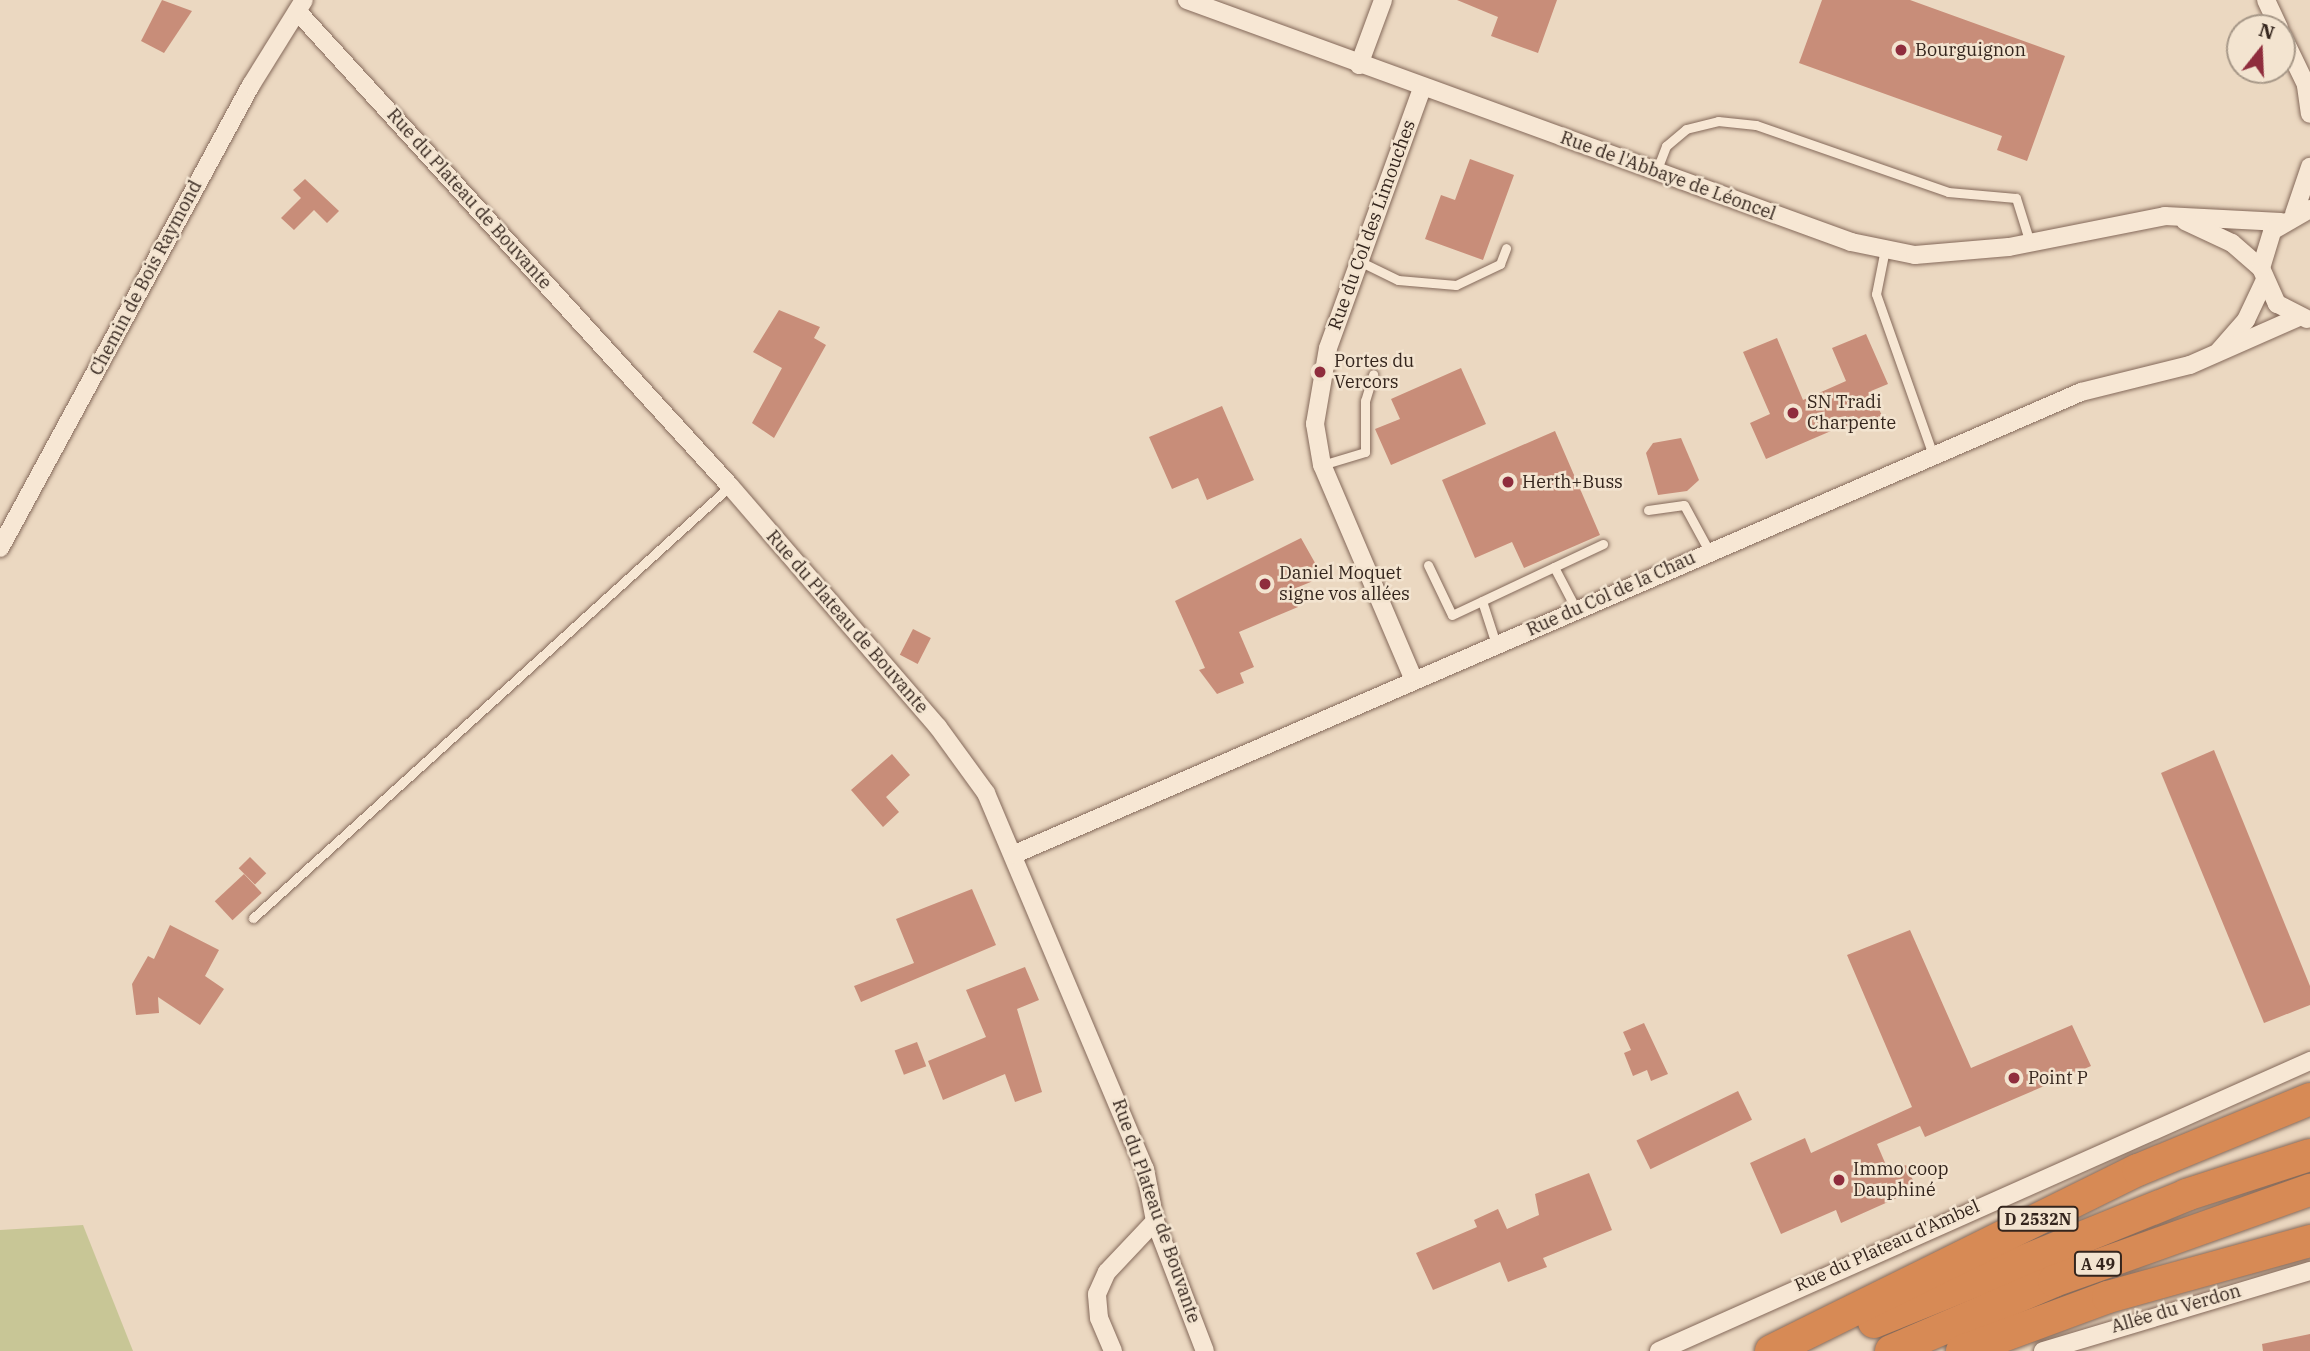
<!DOCTYPE html>
<meta charset="utf-8">
<style>
body{margin:0}
#map{position:relative;width:2310px;height:1351px;overflow:hidden;background:#ebd8c1;font-family:"IBM Plex Serif",serif}
div>[style]{position:absolute}
.green>*{inset:0;background:#c8c696}
.building>*{inset:0;background:#c88d79;transform-origin:0 0}
.roads{filter:drop-shadow(0 0 2px #84695a) drop-shadow(0 0 2px #84695a)}
.lane>*{height:9px;margin:-4.5px;padding:0 4.5px;transform-origin:4.5px;border-radius:4.5px;background:#f7e7d4}
.street>*{height:18px;margin:-9px;padding:0 9px;transform-origin:9px;border-radius:9px;background:#f7e7d4}
.highway>*{height:32px;margin:-16px;padding:0 16px;transform-origin:16px;border-radius:16px;background:#d78a55}
.dots>*{width:19px;height:19px;translate:-50% -50%;box-sizing:border-box;border:4px solid #f3e4d0;border-radius:50%}
span{translate:-50% -50%;white-space:nowrap;text-align:center;line-height:1.15;-webkit-text-stroke:5px #f3e4d0;paint-order:stroke}
.shield-label span{padding:2px 5px;background:#f3e4d0;border:2px solid;border-radius:5px;-webkit-text-stroke-width:0}
.shield-label{font-size:16px;color:#34251d;font-weight:700}
.poi-label{font-size:18px;color:#34251d}
.left{translate:0 -50%;text-align:left}
.street-label{font-size:18px;color:#34251d}
.north{position:absolute;left:2226px;top:14px;width:70px;height:70px;box-sizing:border-box;background:#f3e4d0;border:2px solid #a79888;border-radius:50%;rotate:18deg;font-size:19px;font-weight:700;line-height:28px;text-align:center;color:#34251d}
.north::after{content:'';display:block;margin:auto;width:24px;height:32px;background:#8f2d3d;clip-path:polygon(50% 0,100% 100%,50% 72%,0 100%)}
</style>
<div id="map">
<div class="green">
<div style="clip-path:polygon(83px 1225px,133px 1351px,0 1351px,0 1230px)"></div>
</div>
<div class="building">
<div style="clip-path:polygon(162px 0,192px 11px,164px 53px,141px 41px)"></div>
<div style="clip-path:polygon(1457px 0,1557px 0,1538px 53px,1491px 36px,1498px 17px)"></div>
<div style="clip-path:polygon(1822px 0,1910px 0,2065px 56px,2027px 161px,1997px 150px,2002px 136px,1799px 63px)"></div>
<div style="clip-path:polygon(1470px 159px,1514px 175px,1483px 260px,1425px 239px,1441px 195px,1455px 200px)"></div>
<div style="clip-path:polygon(305px 179px,339px 211px,327px 223px,314px 210px,294px 230px,281px 218px,301px 198px,293px 190px)"></div>
<div style="clip-path:polygon(779px 310px,820px 327px,814px 338px,826px 345px,774px 438px,752px 423px,782px 368px,753px 352px)"></div>
<div style="clip-path:polygon(1866px 334px,1888px 384px,1871px 391px,1883px 418px,1848px 431px,1845px 425px,1766px 459px,1750px 423px,1770px 414px,1743px 352px,1777px 338px,1803px 400px,1846px 381px,1832px 348px)"></div>
<div style="clip-path:polygon(1461px 368px,1486px 424px,1391px 465px,1375px 429px,1400px 419px,1391px 399px)"></div>
<div style="clip-path:polygon(1222px 406px,1254px 480px,1207px 500px,1198px 478px,1172px 489px,1149px 437px)"></div>
<div style="clip-path:polygon(1555px 431px,1600px 535px,1524px 568px,1512px 542px,1475px 558px,1442px 480px)"></div>
<div style="clip-path:polygon(1681px 438px,1699px 480px,1687px 491px,1658px 495px,1646px 453px,1653px 443px)"></div>
<div style="clip-path:polygon(1301px 538px,1323px 577px,1291px 590px,1298px 607px,1239px 632px,1254px 667px,1240px 673px,1244px 683px,1217px 694px,1199px 670px,1205px 668px,1175px 601px)"></div>
<div style="left:913px;top:629px;width:20px;height:29px;rotate:27deg"></div>
<div style="clip-path:polygon(2214px 750px,2310px 986px,2310px 1005px,2264px 1023px,2161px 773px)"></div>
<div style="clip-path:polygon(892px 754px,910px 775px,886px 797px,899px 812px,883px 827px,851px 790px)"></div>
<div style="left:250px;top:857px;width:23px;height:16px;rotate:45deg"></div>
<div style="left:244px;top:874px;width:26px;height:40px;rotate:47deg"></div>
<div style="clip-path:polygon(972px 889px,996px 945px,861px 1002px,854px 986px,914px 963px,896px 919px)"></div>
<div style="clip-path:polygon(170px 925px,219px 950px,205px 976px,224px 989px,200px 1025px,158px 997px,159px 1013px,136px 1015px,132px 984px,148px 956px,154px 959px)"></div>
<div style="clip-path:polygon(1910px 930px,1971px 1068px,2072px 1025px,2091px 1066px,1925px 1137px,1920px 1126px,1877px 1144px,1889px 1172px,1906px 1165px,1917px 1189px,1841px 1223px,1836px 1210px,1781px 1234px,1750px 1163px,1805px 1138px,1811px 1153px,1912px 1107px,1847px 955px)"></div>
<div style="clip-path:polygon(1025px 967px,1039px 1000px,1017px 1009px,1042px 1092px,1015px 1102px,1005px 1074px,943px 1100px,928px 1061px,986px 1037px,966px 990px)"></div>
<div style="clip-path:polygon(1644px 1023px,1668px 1074px,1651px 1081px,1647px 1070px,1633px 1076px,1624px 1053px,1631px 1050px,1623px 1032px)"></div>
<div style="left:917px;top:1042px;width:26px;height:24px;rotate:69deg"></div>
<div style="left:1738px;top:1091px;width:32px;height:113px;rotate:64deg"></div>
<div style="clip-path:polygon(1589px 1173px,1612px 1230px,1543px 1258px,1547px 1267px,1508px 1282px,1500px 1262px,1433px 1290px,1416px 1253px,1477px 1227px,1474px 1220px,1498px 1209px,1507px 1229px,1539px 1215px,1535px 1194px)"></div>
<div style="clip-path:polygon(2310px 1334px,2310px 1351px,2263px 1351px,2262px 1344px)"></div>
</div>
<div class="roads">
<div class="lane">
<div style="left:1656px;top:172px;width:28px;rotate:-69deg"></div>
<div style="left:1666px;top:146px;width:26px;rotate:-40deg"></div>
<div style="left:1686px;top:129px;width:33px;rotate:-14deg"></div>
<div style="left:1718px;top:121px;width:38px;rotate:6deg"></div>
<div style="left:1756px;top:125px;width:203px;rotate:19.2deg"></div>
<div style="left:1948px;top:192px;width:68px;rotate:5deg"></div>
<div style="left:2016px;top:198px;width:47px;rotate:72.7deg"></div>
<div style="left:1885px;top:249px;width:46px;rotate:101.3deg"></div>
<div style="left:1876px;top:294px;width:171px;rotate:70.5deg"></div>
<div style="left:1359px;top:261px;width:43px;rotate:26deg"></div>
<div style="left:1398px;top:280px;width:58px;rotate:4.9deg"></div>
<div style="left:1456px;top:285px;width:49px;rotate:-25.5deg"></div>
<div style="left:1500px;top:264px;width:17px;rotate:-69deg"></div>
<div style="left:1322px;top:465px;width:45px;rotate:-16.8deg"></div>
<div style="left:1365px;top:452px;width:51px;rotate:-90deg"></div>
<div style="left:1365px;top:401px;width:28px;rotate:-73deg"></div>
<div style="left:1648px;top:510px;width:36px;rotate:-8deg"></div>
<div style="left:1684px;top:505px;width:52px;rotate:61.5deg"></div>
<div style="left:1428px;top:565px;width:55px;rotate:64.4deg"></div>
<div style="left:1452px;top:615px;width:167px;rotate:-25.2deg"></div>
<div style="left:1554px;top:567px;width:47px;rotate:62.4deg"></div>
<div style="left:1482px;top:601px;width:45px;rotate:72deg"></div>
<div style="left:253px;top:918px;width:644px;rotate:-42.17deg"></div>
</div>
<div class="street">
<div style="left:1187px;top:0;width:707px;rotate:20.02deg"></div>
<div style="left:1851px;top:242px;width:65px;rotate:11.5deg"></div>
<div style="left:1915px;top:255px;width:94px;rotate:-4.9deg"></div>
<div style="left:2009px;top:247px;width:159px;rotate:-11.2deg"></div>
<div style="left:2165px;top:216px;width:116px;rotate:3deg"></div>
<div style="left:2266px;top:0;width:31px;rotate:65deg"></div>
<div style="left:298px;top:12px;width:641px;rotate:47.65deg"></div>
<div style="left:730px;top:486px;width:318px;rotate:49.2deg"></div>
<div style="left:938px;top:727px;width:82px;rotate:54deg"></div>
<div style="left:986px;top:793px;width:408px;rotate:67.1deg"></div>
<div style="left:1145px;top:1169px;width:53px;rotate:79.1deg"></div>
<div style="left:1155px;top:1221px;width:139px;rotate:69deg"></div>
<div style="left:2282px;top:35px;width:64px;rotate:64.2deg"></div>
<div style="left:1359px;top:65px;width:69px;rotate:-69.7deg"></div>
<div style="left:2306px;top:86px;width:28px;rotate:82deg"></div>
<div style="left:2294px;top:214px;width:50px;rotate:-71.2deg"></div>
<div style="left:2185px;top:221px;width:52px;rotate:25.1deg"></div>
<div style="left:2232px;top:243px;width:38px;rotate:41deg"></div>
<div style="left:2307px;top:319px;width:34px;rotate:-153deg"></div>
<div style="left:2277px;top:304px;width:39px;rotate:-114deg"></div>
<div style="left:2261px;top:268px;width:39px;rotate:-73deg"></div>
<div style="left:2272px;top:231px;width:44px;rotate:-30.1deg"></div>
<div style="left:2219px;top:351px;width:41px;rotate:-48.9deg"></div>
<div style="left:2246px;top:320px;width:42px;rotate:-64.7deg"></div>
<div style="left:0;top:548px;width:527px;rotate:-61.54deg"></div>
<div style="left:251px;top:85px;width:100px;rotate:-58.1deg"></div>
<div style="left:1413px;top:678px;width:232px;rotate:-113.1deg"></div>
<div style="left:1322px;top:465px;width:42px;rotate:-99.7deg"></div>
<div style="left:1315px;top:424px;width:77px;rotate:-80.3deg"></div>
<div style="left:1328px;top:348px;width:276px;rotate:-70.1deg"></div>
<div style="left:1015px;top:854px;width:1162px;rotate:-23.43deg"></div>
<div style="left:2081px;top:392px;width:112px;rotate:-13.9deg"></div>
<div style="left:2190px;top:365px;width:119px;rotate:-23.8deg"></div>
<div style="left:1113px;top:1351px;width:36px;rotate:-113deg"></div>
<div style="left:1099px;top:1318px;width:24px;rotate:-95deg"></div>
<div style="left:1097px;top:1294px;width:24px;rotate:-66deg"></div>
<div style="left:1107px;top:1272px;width:70px;rotate:-46.7deg"></div>
<div style="left:1659px;top:1351px;width:713px;rotate:-24.01deg"></div>
<div style="left:2043px;top:1351px;width:279px;rotate:-16.7deg"></div>
</div>
<div class="highway">
<div style="left:1874px;top:1322px;width:337px;rotate:-22.1deg"></div>
<div style="left:2186px;top:1195px;width:130px;rotate:-17.9deg"></div>
<div style="left:1771px;top:1351px;width:409px;rotate:-26.3deg"></div>
<div style="left:2138px;top:1170px;width:186px;rotate:-22.4deg"></div>
<div style="left:1891px;top:1351px;width:177px;rotate:-23.2deg"></div>
<div style="left:2054px;top:1281px;width:272px;rotate:-19.6deg"></div>
<div style="left:1962px;top:1351px;width:156px;rotate:-20.3deg"></div>
<div style="left:2108px;top:1297px;width:210px;rotate:-15.5deg"></div>
</div>
</div>
<div class="dots">
<div style="left:1901px;top:50px;background:#8f2d3d"></div>
<div style="left:1320px;top:372px;background:#8f2d3d"></div>
<div style="left:1793px;top:413px;background:#8f2d3d"></div>
<div style="left:1508px;top:482px;background:#8f2d3d"></div>
<div style="left:1265px;top:584px;background:#8f2d3d"></div>
<div style="left:2014px;top:1078px;background:#8f2d3d"></div>
<div style="left:1839px;top:1180px;background:#8f2d3d"></div>
</div>
<div class="shield-label">
<span style="left:2038px;top:1219px">D 2532N</span>
<span style="left:2098px;top:1264px">A 49</span>
</div>
<div class="poi-label">
<span class="left" style="left:1915px;top:50px">Bourguignon</span>
<span class="left" style="left:1334px;top:372px">Portes du<br>Vercors</span>
<span class="left" style="left:1807px;top:413px">SN Tradi<br>Charpente</span>
<span class="left" style="left:1522px;top:482px">Herth+Buss</span>
<span class="left" style="left:1279px;top:584px">Daniel Moquet<br>signe vos allées</span>
<span class="left" style="left:2028px;top:1078px">Point P</span>
<span class="left" style="left:1853px;top:1180px">Immo coop<br>Dauphiné</span>
</div>
<div class="street-label">
<span style="left:1668px;top:176px;rotate:20deg">Rue de l'Abbaye de Léoncel</span>
<span style="left:469px;top:199px;rotate:48deg">Rue du Plateau de Bouvante</span>
<span style="left:1372px;top:225px;rotate:-70deg">Rue du Col des Limouches</span>
<span style="left:146px;top:278px;rotate:-62deg">Chemin de Bois Raymond</span>
<span style="left:1611px;top:594px;rotate:-24deg">Rue du Col de la Chau</span>
<span style="left:847px;top:622px;rotate:49deg">Rue du Plateau de Bouvante</span>
<span style="left:1156px;top:1211px;rotate:71deg">Rue du Plateau de Bouvante</span>
<span style="left:1887px;top:1246px;rotate:-24deg">Rue du Plateau d'Ambel</span>
<span style="left:2176px;top:1309px;rotate:-16deg">Allée du Verdon</span>
</div>
<div class="north">N</div>
</div>
